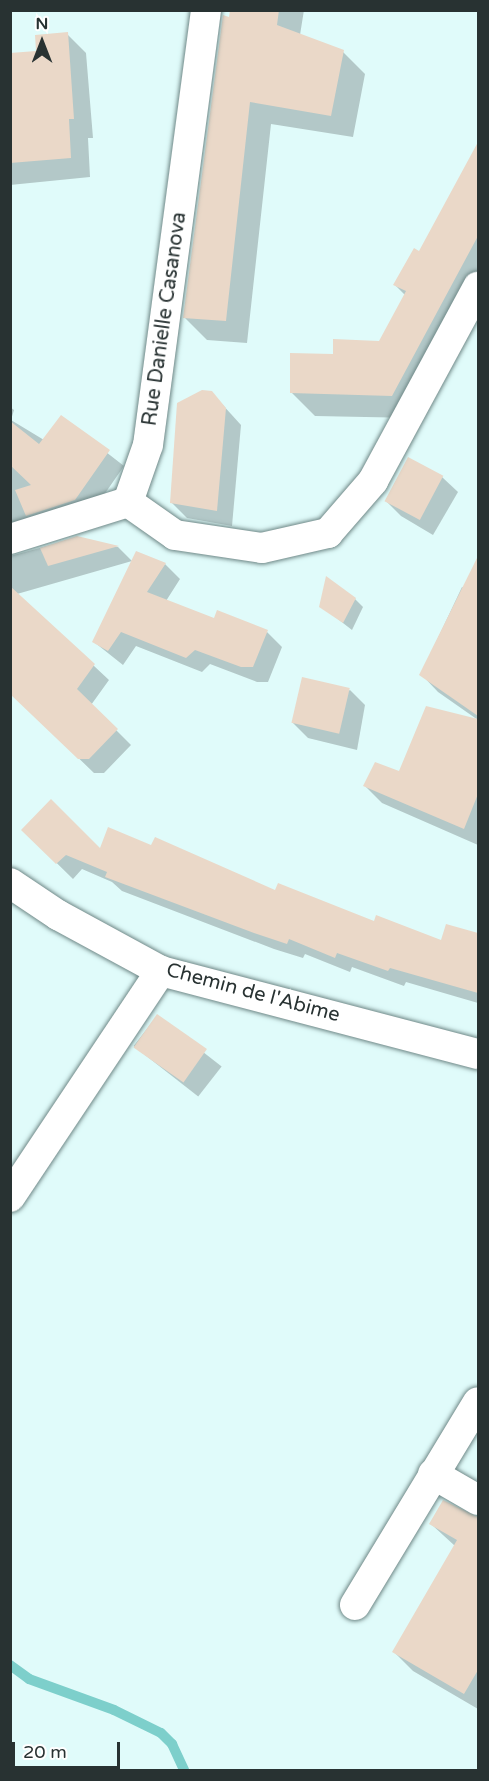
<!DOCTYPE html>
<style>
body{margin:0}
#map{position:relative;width:489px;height:1781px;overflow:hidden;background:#e0fbfa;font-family:"Varela Round",sans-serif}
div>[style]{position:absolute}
.shadow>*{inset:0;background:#0003;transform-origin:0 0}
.stream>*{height:10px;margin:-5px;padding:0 5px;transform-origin:5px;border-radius:5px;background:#7dcfcb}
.building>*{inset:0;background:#ead8c8;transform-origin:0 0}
.roads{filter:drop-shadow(0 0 2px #6f8887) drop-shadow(0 0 2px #6f8887)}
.minor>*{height:30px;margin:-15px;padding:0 15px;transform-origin:15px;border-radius:15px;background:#fff}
span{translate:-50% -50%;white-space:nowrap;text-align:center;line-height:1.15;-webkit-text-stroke:6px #fff;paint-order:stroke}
.street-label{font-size:20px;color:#283232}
.frame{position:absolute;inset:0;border:12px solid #283232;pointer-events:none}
.north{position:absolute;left:12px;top:12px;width:60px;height:60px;-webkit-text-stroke:4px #fff;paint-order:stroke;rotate:0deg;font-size:16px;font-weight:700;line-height:24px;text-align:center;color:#283232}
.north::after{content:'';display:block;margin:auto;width:21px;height:27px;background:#283232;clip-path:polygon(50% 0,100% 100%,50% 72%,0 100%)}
.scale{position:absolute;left:12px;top:1742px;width:108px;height:27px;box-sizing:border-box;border:3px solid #283232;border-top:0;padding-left:8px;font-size:18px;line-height:21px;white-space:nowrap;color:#283232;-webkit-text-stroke:4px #fff;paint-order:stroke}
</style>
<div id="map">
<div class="shadow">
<div style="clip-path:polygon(232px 10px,304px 10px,300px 35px,343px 52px,365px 74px,353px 137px,271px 124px,247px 343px,207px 340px,185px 318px)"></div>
<div style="clip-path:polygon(67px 34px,86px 53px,93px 138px,88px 138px,90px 177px,10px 185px,10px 98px)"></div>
<div style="clip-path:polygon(478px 145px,478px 300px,415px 418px,315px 416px,292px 393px,334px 356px,380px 342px,405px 295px,395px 285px,419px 253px)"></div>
<div style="clip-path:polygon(211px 392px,241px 425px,232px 526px,187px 518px,171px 502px)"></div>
<div style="clip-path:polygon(10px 407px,14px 410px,11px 420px,44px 440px,61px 417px,124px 466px,90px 515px,10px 547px)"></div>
<div style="clip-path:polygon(409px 459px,442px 477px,458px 492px,433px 535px,401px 516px,386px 501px)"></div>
<div style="clip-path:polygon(77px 538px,118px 547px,132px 561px,17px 594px,109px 680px,91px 705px,131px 745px,104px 773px,94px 773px,10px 692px,10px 556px)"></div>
<div style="clip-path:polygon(165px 564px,180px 579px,166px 601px,215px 619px,267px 632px,282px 647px,268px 682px,257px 682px,210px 664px,202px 672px,136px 646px,123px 665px,94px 642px)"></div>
<div style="clip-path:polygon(462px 587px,478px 595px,478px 720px,438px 692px,421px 674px)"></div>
<div style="clip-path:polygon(355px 599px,363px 607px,352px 630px,321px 606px)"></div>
<div style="clip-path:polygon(350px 690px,365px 705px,357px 750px,308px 738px,293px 723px)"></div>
<div style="clip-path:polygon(427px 708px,478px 720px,478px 845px,382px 803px,365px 786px,399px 773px)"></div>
<div style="clip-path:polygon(23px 830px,100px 850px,152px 846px,276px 892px,442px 942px,447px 925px,478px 935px,478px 1003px,406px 982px,404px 986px,352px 967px,350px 972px,305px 954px,303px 958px,274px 949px,122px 891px,112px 882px,82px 869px,73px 879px)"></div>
<div style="left:157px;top:1016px;width:82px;height:38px;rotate:38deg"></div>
<div style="clip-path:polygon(477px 1519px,478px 1518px,478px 1709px,413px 1671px,394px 1652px,455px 1546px,431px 1524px)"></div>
</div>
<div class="stream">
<div style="left:10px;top:1665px;width:24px;rotate:36deg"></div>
<div style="left:29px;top:1679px;width:90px;rotate:20deg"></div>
<div style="left:114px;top:1710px;width:52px;rotate:26.1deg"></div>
<div style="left:161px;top:1733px;width:16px;rotate:45deg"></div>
<div style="left:172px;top:1744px;width:29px;rotate:65deg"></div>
</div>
<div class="building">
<div style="clip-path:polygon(230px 10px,279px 10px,277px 25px,344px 50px,331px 116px,250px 102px,226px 321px,183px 318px,223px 15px,229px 17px)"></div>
<div style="clip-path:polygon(68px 32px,74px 119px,69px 119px,71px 158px,10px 163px,10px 53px,36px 51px,35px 35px)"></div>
<div style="clip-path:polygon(478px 142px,478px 236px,392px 396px,290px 393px,290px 353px,333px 354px,333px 339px,379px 341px,406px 291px,393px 285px,414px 248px,419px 251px)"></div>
<div style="clip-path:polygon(202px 390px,212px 391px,226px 408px,217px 511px,170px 503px,177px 403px)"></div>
<div style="clip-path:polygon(61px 415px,110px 450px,75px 500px,26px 516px,15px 490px,31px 485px,10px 465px,10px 421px,39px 444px)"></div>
<div style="left:408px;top:457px;width:40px;height:50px;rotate:28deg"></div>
<div style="clip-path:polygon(77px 536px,119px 546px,48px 566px,40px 548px)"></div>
<div style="clip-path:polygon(136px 551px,166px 563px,147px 592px,214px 618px,217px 610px,268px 630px,253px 667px,241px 667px,195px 650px,186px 658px,121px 632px,108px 651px,92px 642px)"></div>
<div style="clip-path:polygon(478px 556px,478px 716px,419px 675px)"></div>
<div style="clip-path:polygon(326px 576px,356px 598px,343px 623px,319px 607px)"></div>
<div style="clip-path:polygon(10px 586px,95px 664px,77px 689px,118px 729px,89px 759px,78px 759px,10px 694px)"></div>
<div style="left:302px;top:677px;width:49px;height:47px;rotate:13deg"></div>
<div style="clip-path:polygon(426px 706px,478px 719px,478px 794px,464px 829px,363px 786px,375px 762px,399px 771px)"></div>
<div style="clip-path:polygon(51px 799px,100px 848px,108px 827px,151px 845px,155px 837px,275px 890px,278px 883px,374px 921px,376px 915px,441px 940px,446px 924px,478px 933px,478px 993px,390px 968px,388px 971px,337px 953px,335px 958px,289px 939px,287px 944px,257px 934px,105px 877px,107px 872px,66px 855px,56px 864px,21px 830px)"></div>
<div style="left:157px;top:1014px;width:61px;height:41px;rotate:35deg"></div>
<div style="clip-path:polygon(443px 1500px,478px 1517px,478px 1670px,464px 1694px,392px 1652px,457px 1540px,429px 1524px)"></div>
</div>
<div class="roads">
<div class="minor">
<div style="left:128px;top:502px;width:57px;rotate:35.1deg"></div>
<div style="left:175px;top:535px;width:88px;rotate:8.5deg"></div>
<div style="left:262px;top:548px;width:68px;rotate:-12.8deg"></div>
<div style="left:328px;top:533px;width:69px;rotate:-49.1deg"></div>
<div style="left:373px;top:481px;width:221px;rotate:-61.6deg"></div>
<div style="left:128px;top:502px;width:60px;rotate:-70.7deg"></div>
<div style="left:148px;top:445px;width:439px;rotate:-82.4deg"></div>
<div style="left:10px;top:539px;width:124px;rotate:-17.4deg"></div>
<div style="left:10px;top:883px;width:58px;rotate:33.7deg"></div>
<div style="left:58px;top:915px;width:117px;rotate:28.5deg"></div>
<div style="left:161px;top:971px;width:328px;rotate:14.7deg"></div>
<div style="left:10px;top:1197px;width:272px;rotate:-56.3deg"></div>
<div style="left:433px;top:1474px;width:52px;rotate:30deg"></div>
<div style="left:355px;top:1605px;width:237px;rotate:-58.8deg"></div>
</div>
</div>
<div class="street-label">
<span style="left:165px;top:319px;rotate:-82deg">Rue Danielle Casanova</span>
<span style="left:253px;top:993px;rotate:15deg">Chemin de l'Abime</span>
</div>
<div class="frame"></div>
<div class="north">N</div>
<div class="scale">20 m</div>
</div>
